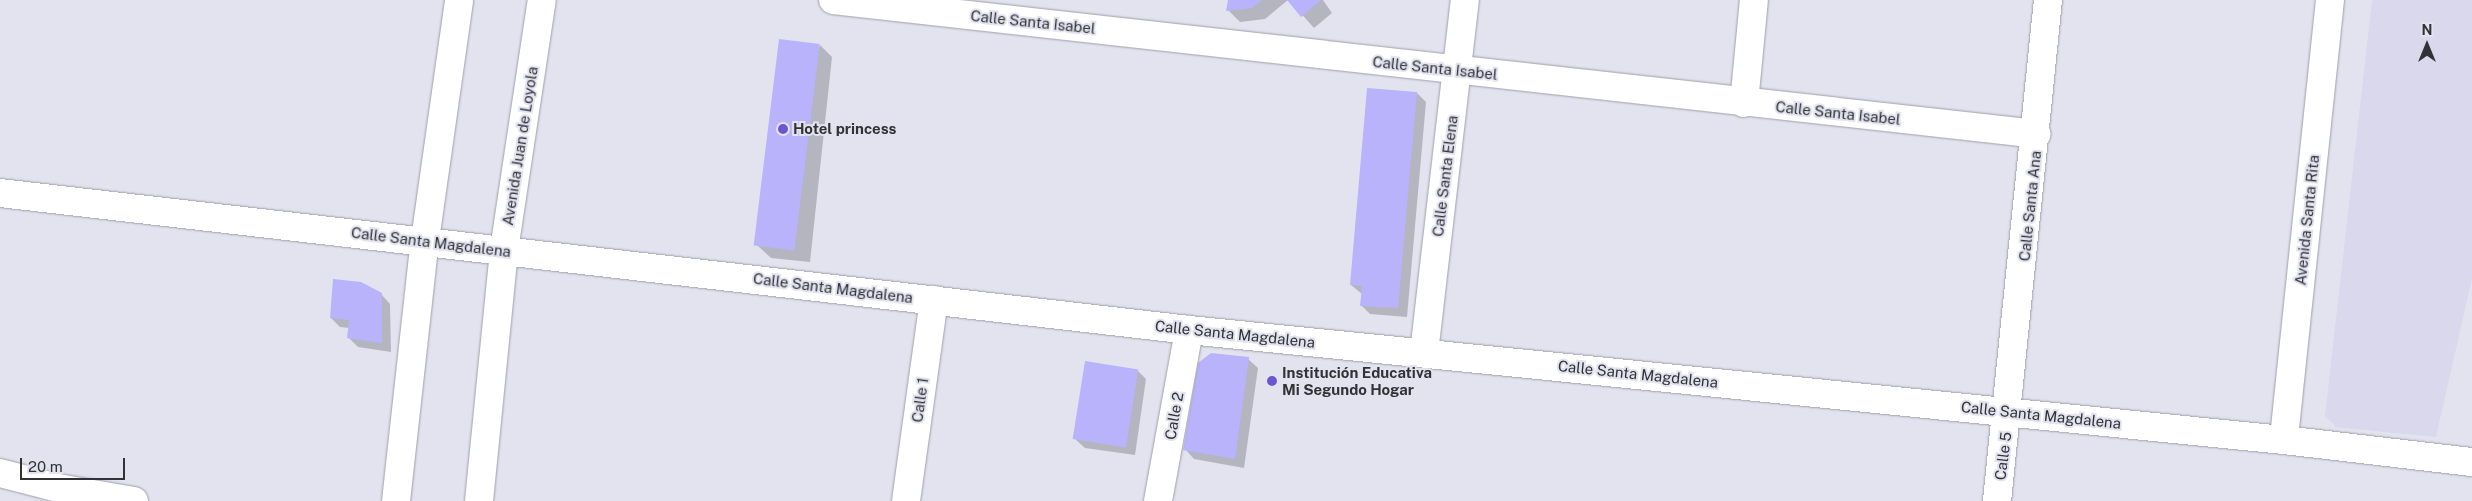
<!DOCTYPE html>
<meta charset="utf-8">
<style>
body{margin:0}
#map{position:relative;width:2472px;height:501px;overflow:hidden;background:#e3e3f0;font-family:"Public Sans",sans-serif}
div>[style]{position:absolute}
.built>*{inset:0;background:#d9d8ec}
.shadow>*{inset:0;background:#0003}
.building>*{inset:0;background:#b8b3fb;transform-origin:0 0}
.roads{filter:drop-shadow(0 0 1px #9f9eab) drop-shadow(0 0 1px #9f9eab)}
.minor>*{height:28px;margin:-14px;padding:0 14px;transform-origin:14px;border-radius:14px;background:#fff}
.tertiary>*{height:28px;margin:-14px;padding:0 14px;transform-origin:14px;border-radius:14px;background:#fff}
.dots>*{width:14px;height:14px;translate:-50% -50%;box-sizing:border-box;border:2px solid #e3e3f0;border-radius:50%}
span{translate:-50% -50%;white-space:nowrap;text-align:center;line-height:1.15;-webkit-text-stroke:4px #e3e3f0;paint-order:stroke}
.street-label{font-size:15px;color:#313136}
.poi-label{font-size:15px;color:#313136;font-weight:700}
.left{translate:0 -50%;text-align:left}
.north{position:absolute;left:2402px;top:20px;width:50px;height:50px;-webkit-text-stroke:4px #e3e3f0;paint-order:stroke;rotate:0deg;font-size:14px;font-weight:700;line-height:20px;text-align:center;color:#313136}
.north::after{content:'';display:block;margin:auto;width:18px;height:22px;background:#313136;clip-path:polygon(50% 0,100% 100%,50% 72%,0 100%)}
.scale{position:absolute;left:20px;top:458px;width:105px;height:22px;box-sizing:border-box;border:2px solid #313136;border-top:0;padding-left:6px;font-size:15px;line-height:18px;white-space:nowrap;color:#313136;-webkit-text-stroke:4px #e3e3f0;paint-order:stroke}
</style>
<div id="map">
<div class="built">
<div style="clip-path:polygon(2372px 0,2472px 0,2472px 278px,2436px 437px,2336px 427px,2325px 416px)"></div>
</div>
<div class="shadow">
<div style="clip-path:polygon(1229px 0,1288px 0,1265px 19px,1240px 22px,1228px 10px)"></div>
<div style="clip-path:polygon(1289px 0,1323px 0,1332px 13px,1314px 28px)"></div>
<div style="clip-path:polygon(820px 45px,832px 57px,810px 262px,771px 258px,758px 246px)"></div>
<div style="clip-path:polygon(1417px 93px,1426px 102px,1407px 317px,1370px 314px,1361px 305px,1362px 294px,1351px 285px)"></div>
<div style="clip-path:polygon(381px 294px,390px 304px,391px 352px,358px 347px,349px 338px,349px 328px,340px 327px,331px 318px)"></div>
<div style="clip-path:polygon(1248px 359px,1258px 368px,1244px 468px,1194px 459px,1185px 449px)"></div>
<div style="clip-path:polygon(1137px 370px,1146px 379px,1135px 455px,1085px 448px,1075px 439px)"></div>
</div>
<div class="building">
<div style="clip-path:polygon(1228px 0,1262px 0,1252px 8px,1226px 11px)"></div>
<div style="clip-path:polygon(1287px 0,1321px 0,1301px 17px)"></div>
<div style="left:779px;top:39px;width:41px;height:208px;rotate:7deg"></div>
<div style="clip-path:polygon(1367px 88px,1417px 92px,1398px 308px,1360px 306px,1362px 286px,1350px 285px)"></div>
<div style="clip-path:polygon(333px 279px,361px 282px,382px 293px,382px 343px,347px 338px,349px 320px,330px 318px)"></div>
<div style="clip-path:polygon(1211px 353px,1249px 357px,1235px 459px,1183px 450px,1198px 363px)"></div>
<div style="left:1085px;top:361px;width:54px;height:79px;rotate:9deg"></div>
</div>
<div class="roads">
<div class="minor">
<div style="left:833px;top:0;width:1211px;rotate:6.35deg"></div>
<div style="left:1744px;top:103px;width:103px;rotate:-84.5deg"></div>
<div style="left:0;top:193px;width:1197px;rotate:6.57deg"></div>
<div style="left:1189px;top:330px;width:1101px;rotate:5.74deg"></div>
<div style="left:1424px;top:353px;width:355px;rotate:-83.4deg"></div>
<div style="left:0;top:473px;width:60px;rotate:14.5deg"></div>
<div style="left:58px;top:488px;width:77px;rotate:9.7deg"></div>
<div style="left:906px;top:501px;width:203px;rotate:-82.1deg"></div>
<div style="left:1158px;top:501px;width:174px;rotate:-79.7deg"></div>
<div style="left:1997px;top:501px;width:504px;rotate:-84.19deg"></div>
</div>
<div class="tertiary">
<div style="left:2330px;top:0;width:442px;rotate:96deg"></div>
<div style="left:2284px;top:440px;width:189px;rotate:6.7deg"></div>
<div style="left:396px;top:501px;width:263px;rotate:-83.7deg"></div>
<div style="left:425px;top:240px;width:242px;rotate:-81.9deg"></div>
<div style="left:479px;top:501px;width:252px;rotate:-84.3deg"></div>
<div style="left:504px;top:250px;width:253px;rotate:-81.4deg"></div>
</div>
</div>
<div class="dots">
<div style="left:783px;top:129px;background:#6b56d0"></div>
<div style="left:1272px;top:381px;background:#6b56d0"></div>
</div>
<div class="street-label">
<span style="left:1033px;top:22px;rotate:6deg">Calle Santa Isabel</span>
<span style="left:1435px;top:68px;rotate:6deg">Calle Santa Isabel</span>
<span style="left:1838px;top:113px;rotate:6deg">Calle Santa Isabel</span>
<span style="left:520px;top:146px;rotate:-81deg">Avenida Juan de Loyola</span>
<span style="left:1445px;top:176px;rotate:-83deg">Calle Santa Elena</span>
<span style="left:2030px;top:206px;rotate:-84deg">Calle Santa Ana</span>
<span style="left:2307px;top:220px;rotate:-84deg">Avenida Santa Rita</span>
<span style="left:431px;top:242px;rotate:7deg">Calle Santa Magdalena</span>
<span style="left:833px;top:288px;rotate:7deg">Calle Santa Magdalena</span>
<span style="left:1235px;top:334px;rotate:6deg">Calle Santa Magdalena</span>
<span style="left:1638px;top:374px;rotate:6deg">Calle Santa Magdalena</span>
<span style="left:920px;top:400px;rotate:-82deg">Calle 1</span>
<span style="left:2041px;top:415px;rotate:6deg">Calle Santa Magdalena</span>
<span style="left:1174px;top:416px;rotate:-80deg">Calle 2</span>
<span style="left:2003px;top:456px;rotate:-83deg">Calle 5</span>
</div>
<div class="poi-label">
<span class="left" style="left:793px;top:129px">Hotel princess</span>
<span class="left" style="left:1282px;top:381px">Institución Educativa<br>Mi Segundo Hogar</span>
</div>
<div class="north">N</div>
<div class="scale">20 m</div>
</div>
